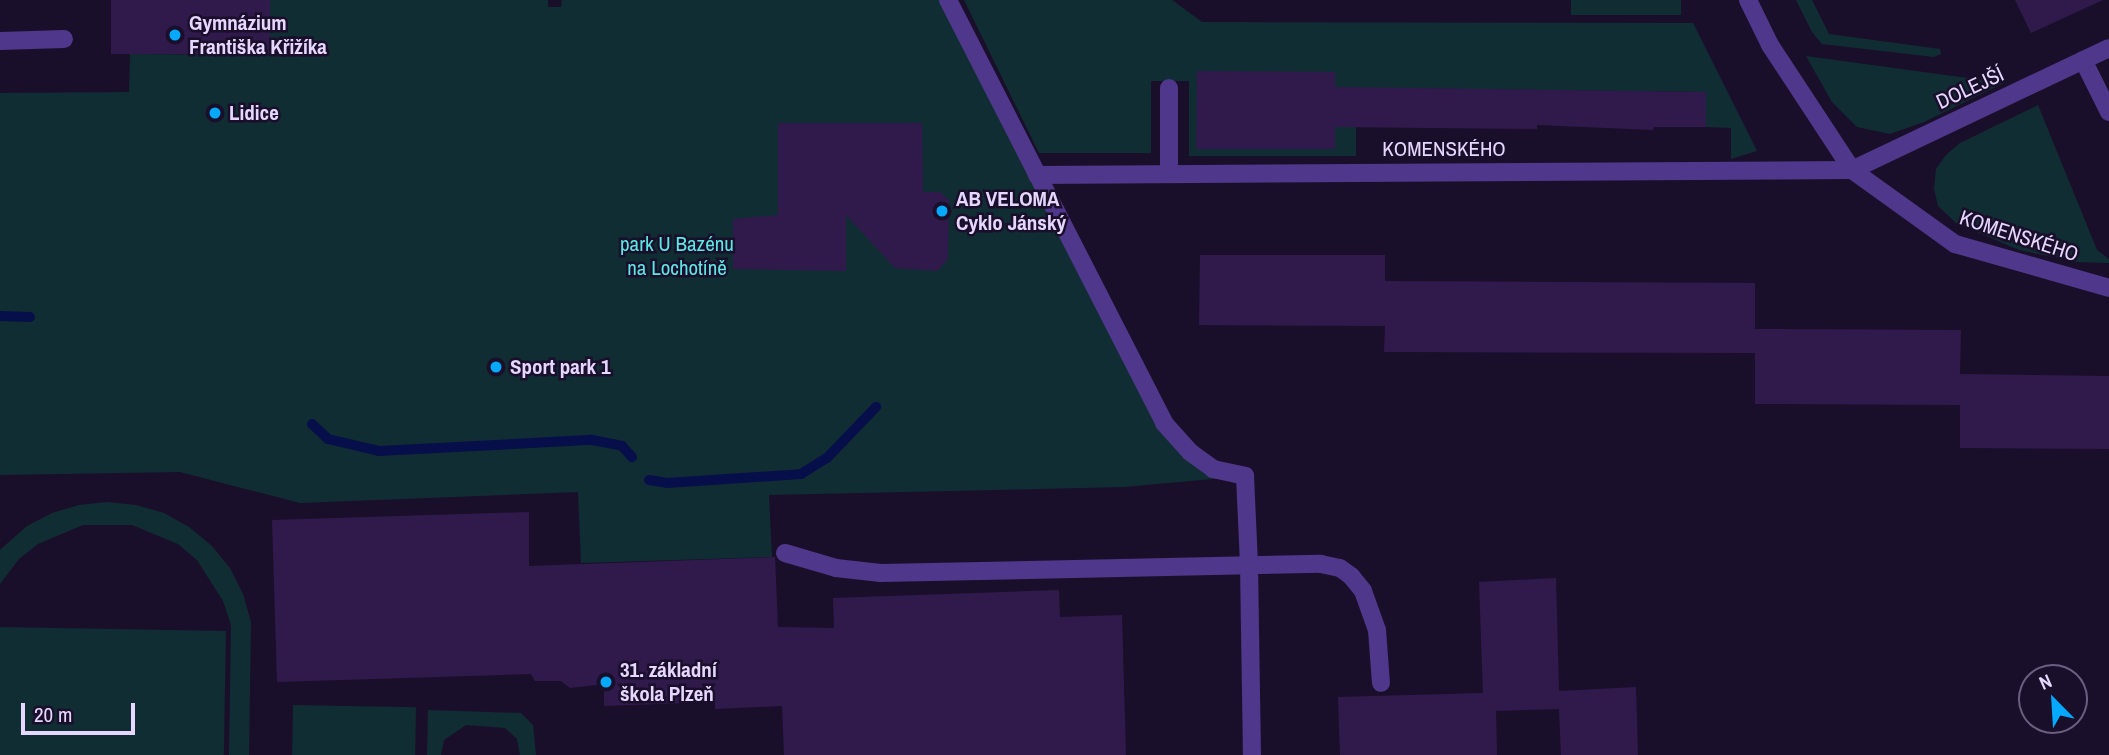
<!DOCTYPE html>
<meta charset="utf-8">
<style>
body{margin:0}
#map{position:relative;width:2109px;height:755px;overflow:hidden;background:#1a0f2a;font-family:"Archivo Narrow",sans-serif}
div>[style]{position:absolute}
.green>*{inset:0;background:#112d34;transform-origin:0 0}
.stream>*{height:10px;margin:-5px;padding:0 5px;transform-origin:5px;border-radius:5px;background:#070f4a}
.building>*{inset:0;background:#301a4c;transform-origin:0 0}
.service>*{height:18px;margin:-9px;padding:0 9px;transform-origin:9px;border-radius:9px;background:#4f378b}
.pedestrian>*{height:18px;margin:-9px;padding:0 9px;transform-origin:9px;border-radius:9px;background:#4f378b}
.minor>*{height:18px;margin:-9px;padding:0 9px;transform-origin:9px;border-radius:9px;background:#4f378b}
.dots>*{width:19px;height:19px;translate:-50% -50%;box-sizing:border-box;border:4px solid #1a0f2a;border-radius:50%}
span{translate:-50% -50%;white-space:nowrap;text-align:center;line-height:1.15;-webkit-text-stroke:5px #1a0f2a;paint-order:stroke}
.poi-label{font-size:21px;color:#e5d7ff;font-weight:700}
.left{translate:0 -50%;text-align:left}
.street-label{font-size:21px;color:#e5d7ff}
.park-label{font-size:21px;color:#5be7e6}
.north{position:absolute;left:2018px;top:664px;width:70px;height:70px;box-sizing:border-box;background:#1a0f2a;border:2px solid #6b5f7f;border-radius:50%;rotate:336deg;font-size:19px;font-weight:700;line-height:28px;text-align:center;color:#e5d7ff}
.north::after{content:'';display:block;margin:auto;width:24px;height:32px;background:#03a8ff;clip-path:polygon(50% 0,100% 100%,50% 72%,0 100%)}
.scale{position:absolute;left:21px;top:703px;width:114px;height:32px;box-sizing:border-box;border:4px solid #e5d7ff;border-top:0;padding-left:9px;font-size:21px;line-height:24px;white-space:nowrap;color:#e5d7ff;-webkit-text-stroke:5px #1a0f2a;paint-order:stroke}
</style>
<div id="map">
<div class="green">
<div style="clip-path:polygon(270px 0,548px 0,548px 7px,561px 7px,562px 0,948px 0,1118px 334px,1190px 452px,1245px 476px,1124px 487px,769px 495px,772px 557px,581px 563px,578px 492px,300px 503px,180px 472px,0 475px,0 93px,129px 92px,130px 54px,269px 55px)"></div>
<div style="clip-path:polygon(964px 0,1172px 0,1202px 22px,1693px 23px,1757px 151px,1731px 159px,1731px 128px,1706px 127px,1705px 92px,1381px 88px,1356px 116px,1356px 156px,1189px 156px,1189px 81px,1151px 81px,1151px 153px,1039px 153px)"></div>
<div style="left:1571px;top:0;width:110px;height:15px"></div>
<div style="clip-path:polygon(1796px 0,1812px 0,1829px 34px,1940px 49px,1941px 54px,1934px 57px,1822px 44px,1812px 32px)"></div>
<div style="clip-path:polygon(1806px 56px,2004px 83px,1924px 122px,1890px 134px,1857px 127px,1832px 102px)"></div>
<div style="clip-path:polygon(2038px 105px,2097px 250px,2109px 259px,2109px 263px,2077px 262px,2019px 250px,1956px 223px,1938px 206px,1934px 189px,1936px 169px,1946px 155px,1960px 143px)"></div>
<div style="clip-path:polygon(107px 502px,136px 505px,164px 513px,189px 527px,212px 546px,230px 568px,243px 594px,251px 622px,249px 755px,229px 755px,231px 625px,223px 601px,197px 560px,178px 544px,132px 525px,83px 525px,38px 544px,19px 559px,0 584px,0 550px,27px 526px,52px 513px,79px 505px)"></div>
<div style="left:0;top:627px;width:226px;height:128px;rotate:1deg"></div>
<div style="left:293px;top:705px;width:123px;height:50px;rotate:1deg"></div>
<div style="clip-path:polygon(428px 710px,521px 713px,533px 725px,536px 755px,520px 755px,517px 739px,505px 728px,466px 725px,444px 740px,441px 755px,427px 755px)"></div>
</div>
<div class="stream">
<div style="left:0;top:316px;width:30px;rotate:2deg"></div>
<div style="left:312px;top:424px;width:22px;rotate:43deg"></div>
<div style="left:328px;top:439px;width:52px;rotate:13.2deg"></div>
<div style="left:379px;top:451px;width:213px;rotate:-3deg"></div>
<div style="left:592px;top:440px;width:31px;rotate:11deg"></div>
<div style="left:622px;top:446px;width:15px;rotate:48deg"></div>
<div style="left:649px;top:480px;width:18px;rotate:9deg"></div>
<div style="left:667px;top:483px;width:134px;rotate:-3.8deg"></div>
<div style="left:801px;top:474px;width:31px;rotate:-32deg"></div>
<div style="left:827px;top:458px;width:71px;rotate:-46.1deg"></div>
</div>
<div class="building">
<div style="left:111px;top:0;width:159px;height:54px"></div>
<div style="clip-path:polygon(2015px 0,2103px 0,2031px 33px)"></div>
<div style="clip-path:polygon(1197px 71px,1335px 72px,1335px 87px,1706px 92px,1706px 127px,1654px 127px,1653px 130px,1537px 125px,1537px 129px,1335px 127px,1335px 149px,1196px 149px)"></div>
<div style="clip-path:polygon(778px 123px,922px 123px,923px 192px,940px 192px,949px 200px,948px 259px,937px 271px,895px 268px,846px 215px,846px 271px,733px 269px,733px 219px,778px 215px)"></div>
<div style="clip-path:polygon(1200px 255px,1385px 255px,1385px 281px,1755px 283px,1755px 329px,1961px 330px,1960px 374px,2109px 376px,2109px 449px,1960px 448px,1960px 405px,1755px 404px,1755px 353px,1384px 352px,1385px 326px,1199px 325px)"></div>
<div style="clip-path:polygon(529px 512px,529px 566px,775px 557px,778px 627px,834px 628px,833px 598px,1059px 590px,1060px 617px,1122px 615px,1126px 755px,784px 755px,782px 706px,715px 709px,715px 702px,604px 706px,604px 684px,570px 688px,561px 681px,535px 681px,531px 674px,277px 682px,272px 520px)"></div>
<div style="clip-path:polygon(1556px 578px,1559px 691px,1636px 687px,1638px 755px,1561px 755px,1559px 709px,1496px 711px,1497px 755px,1340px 755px,1338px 697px,1483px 693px,1479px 582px)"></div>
</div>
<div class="service">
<div style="left:0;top:41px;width:64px;rotate:-1.8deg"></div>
<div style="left:1169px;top:88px;width:86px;rotate:90deg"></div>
<div style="left:785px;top:553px;width:53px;rotate:16.4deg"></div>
<div style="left:836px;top:568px;width:45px;rotate:6.3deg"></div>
<div style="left:881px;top:573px;width:440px;rotate:-1.2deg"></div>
<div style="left:1321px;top:564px;width:19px;rotate:12deg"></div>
<div style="left:1340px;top:568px;width:14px;rotate:36deg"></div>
<div style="left:1351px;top:576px;width:19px;rotate:51deg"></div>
<div style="left:1363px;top:591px;width:41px;rotate:70.3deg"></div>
<div style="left:1377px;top:630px;width:53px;rotate:85.7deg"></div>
</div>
<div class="pedestrian">
<div style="left:948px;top:0;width:475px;rotate:62.9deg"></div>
<div style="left:1164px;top:423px;width:39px;rotate:48deg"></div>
<div style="left:1190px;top:452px;width:29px;rotate:36deg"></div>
<div style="left:1213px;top:469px;width:33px;rotate:12deg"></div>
<div style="left:1245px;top:476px;width:89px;rotate:87.4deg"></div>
</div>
<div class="minor">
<div style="left:1748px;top:0;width:50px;rotate:63.9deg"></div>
<div style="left:1770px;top:45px;width:149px;rotate:56.7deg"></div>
<div style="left:1852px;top:170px;width:127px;rotate:35.7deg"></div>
<div style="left:1955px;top:244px;width:160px;rotate:15.9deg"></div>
<div style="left:2083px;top:60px;width:58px;rotate:63.4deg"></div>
<div style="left:1037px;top:175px;width:815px;rotate:-0.35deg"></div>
<div style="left:1852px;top:170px;width:284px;rotate:-25.4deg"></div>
<div style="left:1249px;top:565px;width:190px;rotate:89.1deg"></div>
</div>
<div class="dots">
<div style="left:175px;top:35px;background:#03a8ff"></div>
<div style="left:215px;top:113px;background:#03a8ff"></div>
<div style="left:942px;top:211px;background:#03a8ff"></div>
<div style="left:496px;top:367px;background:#03a8ff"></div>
<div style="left:606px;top:682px;background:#03a8ff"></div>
</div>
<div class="poi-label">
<span class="left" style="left:189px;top:35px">Gymnázium<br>Františka Křižíka</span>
<span class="left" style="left:229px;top:113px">Lidice</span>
<span class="left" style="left:956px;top:211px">AB VELOMA<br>Cyklo Jánský</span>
<span class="left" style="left:510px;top:367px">Sport park 1</span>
<span class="left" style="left:620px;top:682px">31. základní<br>škola Plzeň</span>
</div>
<div class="street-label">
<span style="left:1970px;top:88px;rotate:-25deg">DOLEJŠÍ</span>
<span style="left:1444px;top:149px">KOMENSKÉHO</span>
<span style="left:2019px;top:236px;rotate:18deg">KOMENSKÉHO</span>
</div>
<div class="park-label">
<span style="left:677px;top:256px">park U Bazénu<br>na Lochotíně</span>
</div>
<div class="north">N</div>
<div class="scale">20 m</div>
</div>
